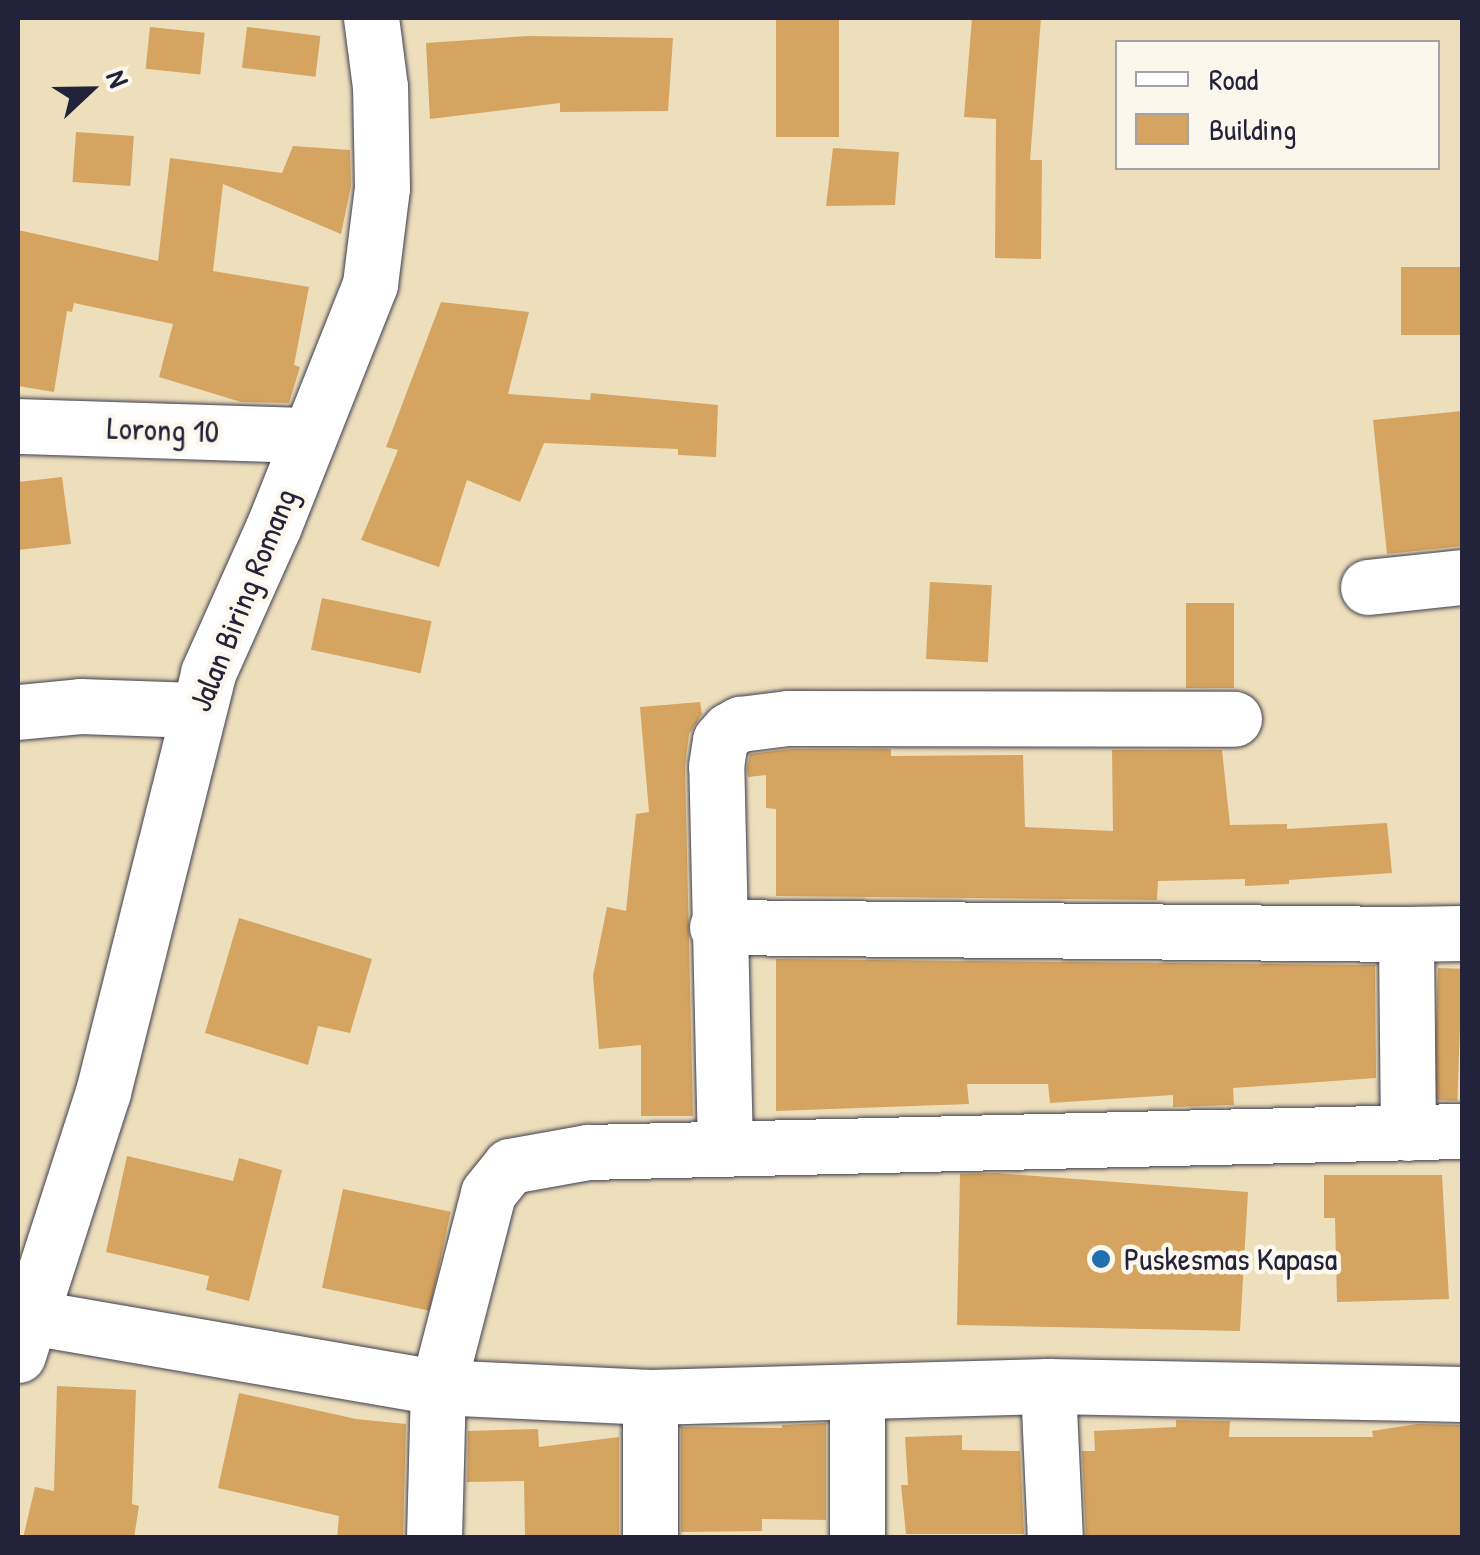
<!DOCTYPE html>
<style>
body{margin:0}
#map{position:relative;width:1480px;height:1555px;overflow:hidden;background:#eddfbc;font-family:"Patrick Hand",sans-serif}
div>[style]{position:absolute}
.building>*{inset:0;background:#d5a460;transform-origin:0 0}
.roads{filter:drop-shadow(0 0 2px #403e4e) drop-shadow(0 0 2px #403e4e)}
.minor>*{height:55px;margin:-27.5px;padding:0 27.5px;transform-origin:27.5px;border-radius:27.5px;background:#fff}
.dots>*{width:28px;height:28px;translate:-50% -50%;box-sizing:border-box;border:5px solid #fbf7ec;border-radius:50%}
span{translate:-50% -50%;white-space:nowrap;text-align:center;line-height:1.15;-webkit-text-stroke:9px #fbf7ec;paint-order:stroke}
.street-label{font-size:32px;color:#22223b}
.poi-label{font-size:32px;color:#22223b}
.left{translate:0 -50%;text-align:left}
.frame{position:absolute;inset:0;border:20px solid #22223b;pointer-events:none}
.legend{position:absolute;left:1115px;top:40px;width:325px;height:130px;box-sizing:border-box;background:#fbf7ec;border:2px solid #a4a2a5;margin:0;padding:12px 18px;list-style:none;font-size:30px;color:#22223b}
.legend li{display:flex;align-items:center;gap:20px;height:50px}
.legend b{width:50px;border:2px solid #a4a2a5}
.north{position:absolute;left:40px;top:40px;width:100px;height:100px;-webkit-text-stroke:8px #fbf7ec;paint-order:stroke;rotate:68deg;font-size:28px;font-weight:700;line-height:40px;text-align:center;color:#22223b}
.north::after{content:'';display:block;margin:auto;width:35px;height:45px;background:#22223b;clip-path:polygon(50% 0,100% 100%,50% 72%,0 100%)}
</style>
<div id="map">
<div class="building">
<div style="left:776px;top:18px;width:63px;height:119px"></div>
<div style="clip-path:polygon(972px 18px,1041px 18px,1030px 160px,1042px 160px,1041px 259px,995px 258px,996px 119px,964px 117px)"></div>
<div style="left:150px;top:27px;width:55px;height:42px;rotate:6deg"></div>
<div style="left:247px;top:27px;width:74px;height:41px;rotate:7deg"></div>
<div style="clip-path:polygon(528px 36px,673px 38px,668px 111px,560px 112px,560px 103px,430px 119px,426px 43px)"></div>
<div style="left:76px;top:132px;width:58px;height:50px;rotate:4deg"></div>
<div style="clip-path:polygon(293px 146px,350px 150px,351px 186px,341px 234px,223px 184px,213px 271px,309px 287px,294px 365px,300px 367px,289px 403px,241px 402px,159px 377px,173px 324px,74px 303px,72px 312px,67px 311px,54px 392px,18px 386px,18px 230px,158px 261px,170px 158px,282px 173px)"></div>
<div style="clip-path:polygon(833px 148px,899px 152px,895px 205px,826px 206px)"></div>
<div style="left:1462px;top:267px;width:68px;height:61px;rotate:90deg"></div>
<div style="clip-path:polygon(441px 302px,529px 312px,508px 394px,590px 400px,591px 393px,718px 405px,716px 457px,678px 455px,678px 449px,544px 443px,520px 502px,467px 480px,439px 567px,361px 540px,398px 450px,386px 447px)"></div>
<div style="clip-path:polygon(1462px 411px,1462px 546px,1387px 554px,1373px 420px)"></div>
<div style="clip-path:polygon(62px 477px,71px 544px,18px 550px,18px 482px)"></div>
<div style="left:930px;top:582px;width:62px;height:77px;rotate:3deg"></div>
<div style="left:322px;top:598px;width:112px;height:53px;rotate:12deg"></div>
<div style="left:1186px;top:603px;width:48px;height:85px"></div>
<div style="clip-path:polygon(700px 702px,702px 714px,689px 734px,685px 767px,693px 1116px,641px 1116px,641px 1045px,599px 1049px,593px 976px,607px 907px,626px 911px,636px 814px,649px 812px,640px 707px)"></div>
<div style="clip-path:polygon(790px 749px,891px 749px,891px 756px,1023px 755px,1025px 827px,1113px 831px,1112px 750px,1222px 750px,1230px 825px,1287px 824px,1287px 829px,1387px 823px,1392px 873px,1289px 880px,1289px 884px,1245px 886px,1245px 879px,1158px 881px,1157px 900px,776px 896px,776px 809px,766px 808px,766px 775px,748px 777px,747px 768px,750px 754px)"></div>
<div style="clip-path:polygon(239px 918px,372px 959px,350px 1033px,318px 1026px,308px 1065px,205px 1033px)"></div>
<div style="clip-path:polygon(776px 959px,1375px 965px,1376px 1078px,1233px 1088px,1234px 1105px,1173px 1107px,1173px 1095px,1050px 1103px,1048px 1084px,967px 1084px,969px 1104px,776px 1111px)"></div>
<div style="left:1438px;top:968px;width:24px;height:132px;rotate:2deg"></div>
<div style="clip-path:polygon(127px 1156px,233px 1181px,239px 1158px,282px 1170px,249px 1301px,206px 1290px,209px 1276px,106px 1252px)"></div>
<div style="clip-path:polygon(996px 1173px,1248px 1192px,1240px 1331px,957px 1325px,960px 1174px)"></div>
<div style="clip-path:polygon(1324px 1175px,1442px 1175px,1449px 1299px,1337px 1302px,1335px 1218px,1324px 1218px)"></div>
<div style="left:343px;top:1189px;width:110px;height:101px;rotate:12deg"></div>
<div style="clip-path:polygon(57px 1386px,136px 1390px,132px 1504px,139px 1506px,134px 1538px,23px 1538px,35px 1487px,54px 1491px)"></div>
<div style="clip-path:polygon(239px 1393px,356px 1419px,406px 1424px,403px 1538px,337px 1538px,339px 1516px,218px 1488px)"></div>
<div style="clip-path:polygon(1176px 1420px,1230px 1421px,1229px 1437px,1373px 1437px,1372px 1431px,1417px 1424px,1462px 1425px,1462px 1538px,1086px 1538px,1082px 1451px,1095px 1451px,1094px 1431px,1176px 1427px)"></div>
<div style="clip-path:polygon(826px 1423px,826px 1520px,762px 1519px,762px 1531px,681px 1532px,681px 1427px,782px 1428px,782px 1425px)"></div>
<div style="clip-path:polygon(538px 1429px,539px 1447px,619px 1437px,619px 1538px,525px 1536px,524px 1481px,467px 1482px,468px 1431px)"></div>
<div style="clip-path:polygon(962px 1435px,962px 1450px,1020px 1451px,1024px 1534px,906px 1534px,901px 1485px,908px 1485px,905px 1437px)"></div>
</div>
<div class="roads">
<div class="minor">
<div style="left:18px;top:426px;width:291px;rotate:1.8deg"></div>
<div style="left:1368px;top:587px;width:95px;rotate:-6.1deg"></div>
<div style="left:18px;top:712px;width:62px;rotate:-5.5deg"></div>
<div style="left:80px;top:706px;width:115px;rotate:2deg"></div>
<div style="left:717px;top:927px;width:689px;rotate:0.58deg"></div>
<div style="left:1408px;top:1133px;width:199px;rotate:-90.6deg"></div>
<div style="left:1406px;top:934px;width:56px;rotate:-1deg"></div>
<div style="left:725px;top:1149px;width:383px;rotate:-91.3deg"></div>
<div style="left:716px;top:766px;width:26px;rotate:-81deg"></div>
<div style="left:720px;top:740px;width:13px;rotate:-48deg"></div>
<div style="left:729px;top:730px;width:13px;rotate:-29deg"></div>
<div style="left:740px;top:724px;width:48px;rotate:-7.1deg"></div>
<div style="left:788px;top:718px;width:446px;rotate:0.1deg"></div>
<div style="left:31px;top:1317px;width:413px;rotate:9.8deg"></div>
<div style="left:438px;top:1387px;width:212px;rotate:2.7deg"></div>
<div style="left:650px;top:1397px;width:398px;rotate:-1.6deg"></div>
<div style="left:1048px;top:1386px;width:414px;rotate:1.1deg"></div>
<div style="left:18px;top:1355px;width:276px;rotate:-72.1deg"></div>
<div style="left:103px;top:1092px;width:432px;rotate:-75.9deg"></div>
<div style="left:208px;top:673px;width:159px;rotate:-65.9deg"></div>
<div style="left:273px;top:528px;width:263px;rotate:-68.3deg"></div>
<div style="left:370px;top:284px;width:97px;rotate:-82.9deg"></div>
<div style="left:382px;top:188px;width:101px;rotate:-91.1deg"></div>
<div style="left:380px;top:87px;width:70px;rotate:-97.4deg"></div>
<div style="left:1048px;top:1386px;width:152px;rotate:87.4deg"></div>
<div style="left:857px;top:1393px;width:145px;rotate:90deg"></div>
<div style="left:650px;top:1397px;width:141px;rotate:90deg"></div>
<div style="left:434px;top:1538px;width:151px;rotate:-88.5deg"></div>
<div style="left:438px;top:1387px;width:200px;rotate:-75.5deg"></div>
<div style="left:488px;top:1193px;width:35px;rotate:-51deg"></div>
<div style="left:510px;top:1166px;width:79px;rotate:-10.2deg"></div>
<div style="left:588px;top:1152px;width:874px;rotate:-1.38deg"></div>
</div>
</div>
<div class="dots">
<div style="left:1101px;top:1259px;background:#1f6fb2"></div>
</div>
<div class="street-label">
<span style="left:163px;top:430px;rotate:2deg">Lorong 10</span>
<span style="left:243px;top:600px;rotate:-68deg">Jalan Biring Romang</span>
</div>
<div class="poi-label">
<span class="left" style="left:1124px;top:1259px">Puskesmas Kapasa</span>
</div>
<div class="frame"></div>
<ul class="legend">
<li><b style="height:12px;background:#fff"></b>Road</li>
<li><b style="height:28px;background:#d5a460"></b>Building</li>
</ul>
<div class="north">N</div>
</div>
